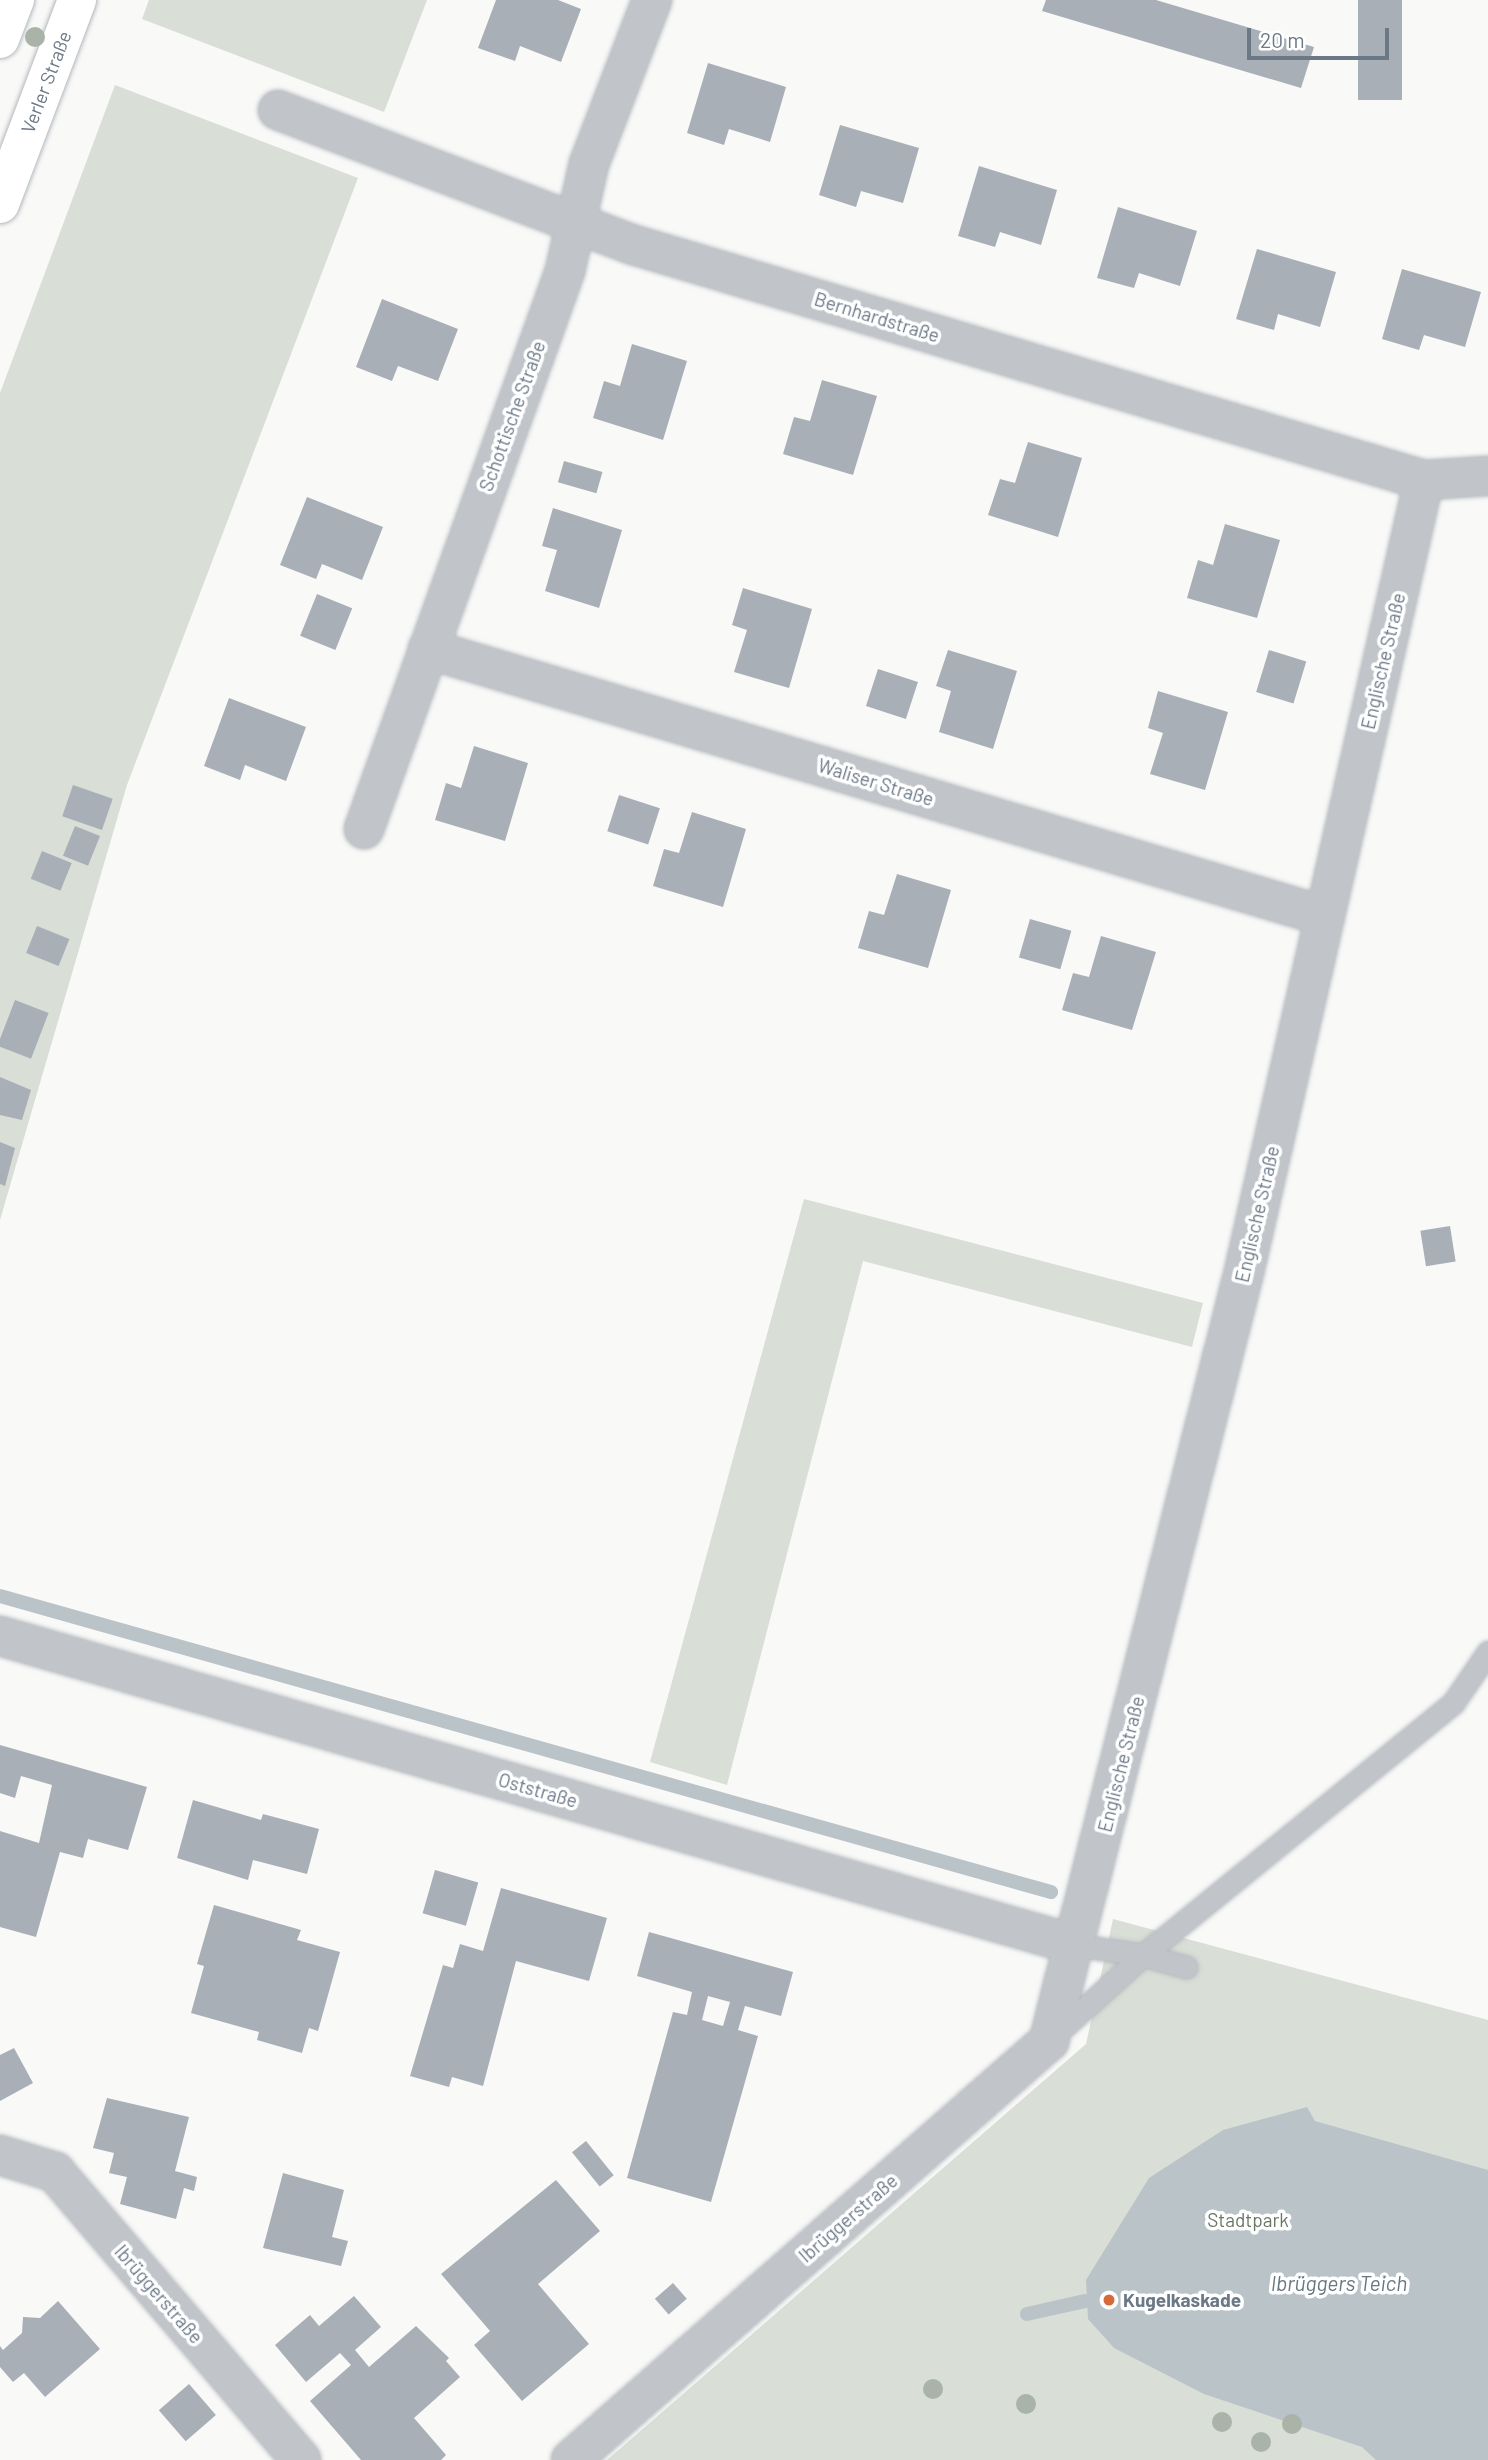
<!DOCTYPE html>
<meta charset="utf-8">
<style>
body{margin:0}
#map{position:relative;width:1488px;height:2460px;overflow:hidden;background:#f9f9f8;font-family:Barlow,sans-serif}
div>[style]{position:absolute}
.green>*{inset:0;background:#d9ded7}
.water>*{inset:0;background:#bac3c8}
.stream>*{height:14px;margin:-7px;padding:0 7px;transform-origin:7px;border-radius:7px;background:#bac3c8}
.building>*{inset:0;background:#a9afb6;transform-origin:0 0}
.roads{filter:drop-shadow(0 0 2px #b4b9be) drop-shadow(0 0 2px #b4b9be)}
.service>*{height:21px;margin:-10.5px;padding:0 10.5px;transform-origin:10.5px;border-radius:10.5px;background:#c1c5c9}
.minor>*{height:38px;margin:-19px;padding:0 19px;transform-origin:19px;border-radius:19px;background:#c1c5c9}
.secondary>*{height:38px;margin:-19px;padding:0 19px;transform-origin:19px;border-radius:19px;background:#fff}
.trees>*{width:20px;height:20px;margin:-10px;border-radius:50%;background:#a9b3a7}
.dots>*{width:19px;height:19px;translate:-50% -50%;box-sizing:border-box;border:4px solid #fff;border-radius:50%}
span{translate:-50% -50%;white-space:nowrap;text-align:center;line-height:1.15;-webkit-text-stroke:7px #fff;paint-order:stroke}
.street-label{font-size:19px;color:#6b7886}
.park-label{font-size:19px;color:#677965}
.poi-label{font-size:19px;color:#6b7886;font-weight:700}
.left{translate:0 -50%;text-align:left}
.water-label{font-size:21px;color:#677881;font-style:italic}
.scale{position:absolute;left:1247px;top:28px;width:142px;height:32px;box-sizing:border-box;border:4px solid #6b7886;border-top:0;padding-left:9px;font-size:21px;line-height:24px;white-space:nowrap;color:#6b7886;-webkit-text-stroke:5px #fff;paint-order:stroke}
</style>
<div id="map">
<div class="green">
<div style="clip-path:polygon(149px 0,427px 0,384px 112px,142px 19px)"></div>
<div style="clip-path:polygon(115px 85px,358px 178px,127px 785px,0 1220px,0 393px)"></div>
<div style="clip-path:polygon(804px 1199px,1203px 1303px,1192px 1347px,863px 1261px,727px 1785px,650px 1762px)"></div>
<div style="clip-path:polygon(1113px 1919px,1488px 2020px,1488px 2460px,607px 2460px,1086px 2044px)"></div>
</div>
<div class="water">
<div style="clip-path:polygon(1307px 2107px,1315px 2121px,1488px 2170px,1488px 2460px,1376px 2460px,1362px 2447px,1204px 2394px,1114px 2348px,1088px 2319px,1086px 2280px,1149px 2178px,1223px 2130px)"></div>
</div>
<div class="stream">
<div style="left:0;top:1596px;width:1092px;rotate:15.73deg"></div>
<div style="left:1027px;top:2314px;width:59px;rotate:-12.6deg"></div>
</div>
<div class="building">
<div style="clip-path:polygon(496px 0,558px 0,581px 9px,561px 62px,520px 46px,515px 61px,478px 48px)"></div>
<div style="clip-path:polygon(1046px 0,1156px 0,1314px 47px,1301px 88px,1042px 11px)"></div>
<div style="left:1358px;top:0;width:44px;height:100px"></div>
<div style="clip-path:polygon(708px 63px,786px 87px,770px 142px,729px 129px,724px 145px,687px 133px)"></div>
<div style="clip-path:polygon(840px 125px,919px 148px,903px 203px,861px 191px,856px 207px,819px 195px)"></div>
<div style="clip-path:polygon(979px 166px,1057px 190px,1041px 245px,1000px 232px,995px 247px,958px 236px)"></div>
<div style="clip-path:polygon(1118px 207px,1197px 231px,1180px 286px,1139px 273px,1134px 288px,1097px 278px)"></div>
<div style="clip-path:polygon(1257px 249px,1336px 272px,1320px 327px,1278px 314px,1274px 330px,1236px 319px)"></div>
<div style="clip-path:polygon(1402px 269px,1481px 292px,1465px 347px,1424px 335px,1419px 350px,1382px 339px)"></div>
<div style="clip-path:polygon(382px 299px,458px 329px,438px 381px,398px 366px,392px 381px,356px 367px)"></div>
<div style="clip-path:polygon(632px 344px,687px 361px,663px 440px,593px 418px,604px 381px,620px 386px)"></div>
<div style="clip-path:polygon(822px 380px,877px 396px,853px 475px,783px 454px,794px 417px,810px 421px)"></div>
<div style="clip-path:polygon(1028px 442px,1082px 458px,1058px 537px,988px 515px,1000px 479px,1015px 483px)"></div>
<div style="left:564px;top:461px;width:40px;height:22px;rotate:16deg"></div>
<div style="clip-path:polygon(307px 497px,383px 527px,362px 580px,322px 564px,316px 579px,280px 565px)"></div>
<div style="clip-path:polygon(553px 508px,622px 530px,599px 608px,545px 591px,557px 550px,542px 546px)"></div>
<div style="clip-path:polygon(1225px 524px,1280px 540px,1257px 618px,1187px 598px,1198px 560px,1213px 565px)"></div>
<div style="clip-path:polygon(743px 588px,812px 609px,789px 688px,734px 672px,747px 630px,732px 625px)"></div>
<div style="left:317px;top:594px;width:38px;height:45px;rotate:22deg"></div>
<div style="clip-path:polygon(948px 650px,1017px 671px,993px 749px,939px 732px,951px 691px,936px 686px)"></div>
<div style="left:1269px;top:650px;width:39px;height:44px;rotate:17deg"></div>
<div style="left:878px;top:669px;width:42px;height:39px;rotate:18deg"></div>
<div style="clip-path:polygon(1158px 691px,1228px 712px,1205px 790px,1150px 774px,1163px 733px,1148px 728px)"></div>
<div style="clip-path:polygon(229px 698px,306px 727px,286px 781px,245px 765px,240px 780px,204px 766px)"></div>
<div style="clip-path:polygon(474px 746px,528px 763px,505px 841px,435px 820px,446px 783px,461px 788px)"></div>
<div style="left:73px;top:785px;width:42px;height:33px;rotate:19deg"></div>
<div style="left:619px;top:795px;width:43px;height:38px;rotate:18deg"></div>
<div style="clip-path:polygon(692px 812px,746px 829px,723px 907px,653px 886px,664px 849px,679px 853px)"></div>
<div style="left:75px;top:826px;width:27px;height:32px;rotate:22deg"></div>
<div style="left:42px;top:851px;width:32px;height:30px;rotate:22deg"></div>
<div style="clip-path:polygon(897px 874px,951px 890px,928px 968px,858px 948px,869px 911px,884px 915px)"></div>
<div style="left:1030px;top:919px;width:43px;height:40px;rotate:16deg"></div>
<div style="left:37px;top:926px;width:35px;height:29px;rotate:22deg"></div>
<div style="clip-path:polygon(1101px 936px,1156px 952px,1132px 1030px,1062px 1010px,1073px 973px,1089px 977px)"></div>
<div style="left:15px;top:1000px;width:36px;height:49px;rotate:21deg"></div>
<div style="clip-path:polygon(0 1077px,31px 1090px,22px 1120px,0 1115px)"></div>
<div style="clip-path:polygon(0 1142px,15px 1148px,5px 1186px,0 1184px)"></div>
<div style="left:1450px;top:1226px;width:36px;height:30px;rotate:81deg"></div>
<div style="clip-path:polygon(0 1745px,147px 1787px,128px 1850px,88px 1839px,83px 1858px,60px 1852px,36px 1937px,0 1927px,0 1831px,39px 1843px,52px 1785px,21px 1776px,15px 1798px,0 1793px)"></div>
<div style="clip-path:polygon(193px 1800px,261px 1820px,263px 1814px,319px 1829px,307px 1874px,253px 1860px,248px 1880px,177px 1858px)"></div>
<div style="left:435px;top:1870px;width:45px;height:45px;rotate:16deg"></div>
<div style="clip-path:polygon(501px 1888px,607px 1918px,589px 1981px,516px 1961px,483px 2086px,452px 2077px,449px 2087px,410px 2076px,443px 1965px,453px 1968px,460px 1944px,483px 1951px)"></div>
<div style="clip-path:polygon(214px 1905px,301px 1930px,297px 1940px,340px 1952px,318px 2031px,309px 2028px,302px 2053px,257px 2040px,259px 2032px,191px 2013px,204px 1966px,197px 1964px)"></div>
<div style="clip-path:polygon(evenodd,649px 1932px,793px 1972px,781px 2016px,745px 2006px,738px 2030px,758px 2036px,711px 2202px,627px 2178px,673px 2012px,687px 2015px,692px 1992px,637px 1976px,649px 1932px,708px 1996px,730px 2002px,723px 2026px,702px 2020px,708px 1996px)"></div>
<div style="clip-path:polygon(14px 2048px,33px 2083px,0 2101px,0 2055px)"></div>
<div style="clip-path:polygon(107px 2098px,189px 2117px,175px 2171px,197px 2177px,194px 2191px,184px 2188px,176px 2219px,120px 2204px,127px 2177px,109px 2173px,114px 2153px,93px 2148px)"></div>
<div style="left:586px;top:2141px;width:44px;height:18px;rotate:51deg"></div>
<div style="clip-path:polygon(283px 2173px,344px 2190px,332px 2237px,348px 2241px,341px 2266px,263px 2248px)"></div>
<div style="clip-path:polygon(556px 2180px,600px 2231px,538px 2284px,589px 2344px,522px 2401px,474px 2345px,490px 2331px,441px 2274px)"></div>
<div style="left:673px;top:2283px;width:21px;height:24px;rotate:49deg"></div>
<div style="clip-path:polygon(354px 2296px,381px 2327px,355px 2350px,369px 2367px,416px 2326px,449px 2358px,446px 2361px,460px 2377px,414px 2418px,446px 2455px,441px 2460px,361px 2460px,310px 2401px,351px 2365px,340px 2353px,306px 2382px,275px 2345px,310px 2315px,319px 2326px)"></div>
<div style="clip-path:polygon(58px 2301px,100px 2349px,45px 2397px,24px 2373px,13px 2382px,0 2367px,0 2346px,3px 2350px,22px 2333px,23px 2317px,40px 2318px)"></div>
<div style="left:189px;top:2384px;width:41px;height:40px;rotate:49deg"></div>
</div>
<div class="roads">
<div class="service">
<div style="left:1076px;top:1945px;width:68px;rotate:8.5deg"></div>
<div style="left:1143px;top:1955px;width:45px;rotate:15.6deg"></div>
<div style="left:1055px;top:2035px;width:119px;rotate:-42.3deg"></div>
<div style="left:1143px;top:1955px;width:400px;rotate:-39.1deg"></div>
<div style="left:1453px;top:1703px;width:62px;rotate:-55.5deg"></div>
</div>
<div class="minor">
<div style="left:278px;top:110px;width:381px;rotate:20.8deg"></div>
<div style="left:634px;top:245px;width:824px;rotate:16.57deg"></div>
<div style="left:1424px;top:480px;width:64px;rotate:-3.6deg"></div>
<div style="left:428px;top:649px;width:935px;rotate:16.59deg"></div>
<div style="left:364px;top:829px;width:593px;rotate:-70.19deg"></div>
<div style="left:565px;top:271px;width:110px;rotate:-77.4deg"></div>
<div style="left:589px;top:164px;width:176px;rotate:-69deg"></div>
<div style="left:0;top:1636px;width:1119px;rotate:16.02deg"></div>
<div style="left:0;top:2155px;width:58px;rotate:17.2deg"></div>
<div style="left:55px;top:2172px;width:379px;rotate:49.5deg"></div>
<div style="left:571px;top:2460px;width:636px;rotate:-41.24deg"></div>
<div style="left:1049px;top:2041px;width:793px;rotate:-75.77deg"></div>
<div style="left:1244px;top:1272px;width:812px;rotate:-77.2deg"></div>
</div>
<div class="secondary">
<div style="left:0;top:39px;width:42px;rotate:-69deg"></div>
<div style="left:0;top:204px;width:218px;rotate:-69.3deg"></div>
</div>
</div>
<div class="trees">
<div style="left:35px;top:37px"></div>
<div style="left:933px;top:2389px"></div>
<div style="left:1026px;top:2404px"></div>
<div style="left:1222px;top:2422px"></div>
<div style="left:1292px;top:2424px"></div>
<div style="left:1261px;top:2442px"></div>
</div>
<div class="dots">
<div style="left:1109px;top:2300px;background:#d86a39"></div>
</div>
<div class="street-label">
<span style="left:46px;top:82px;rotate:-69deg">Verler Straße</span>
<span style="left:877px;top:317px;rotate:17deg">Bernhardstraße</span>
<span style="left:512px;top:416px;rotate:-70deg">Schottische Straße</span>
<span style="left:1383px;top:661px;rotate:-77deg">Englische Straße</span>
<span style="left:876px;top:782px;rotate:17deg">Waliser Straße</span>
<span style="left:1257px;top:1214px;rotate:-77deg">Englische Straße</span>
<span style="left:1121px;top:1764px;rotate:-76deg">Englische Straße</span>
<span style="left:538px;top:1790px;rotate:16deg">Oststraße</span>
<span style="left:848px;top:2218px;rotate:-41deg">Ibrüggerstraße</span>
<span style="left:159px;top:2294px;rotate:49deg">Ibrüggerstraße</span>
</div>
<div class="park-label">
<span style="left:1248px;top:2220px">Stadtpark</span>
</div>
<div class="poi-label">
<span class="left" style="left:1123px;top:2300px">Kugelkaskade</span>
</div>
<div class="water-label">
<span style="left:1339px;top:2283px">Ibrüggers Teich</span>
</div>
<div class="scale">20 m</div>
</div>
